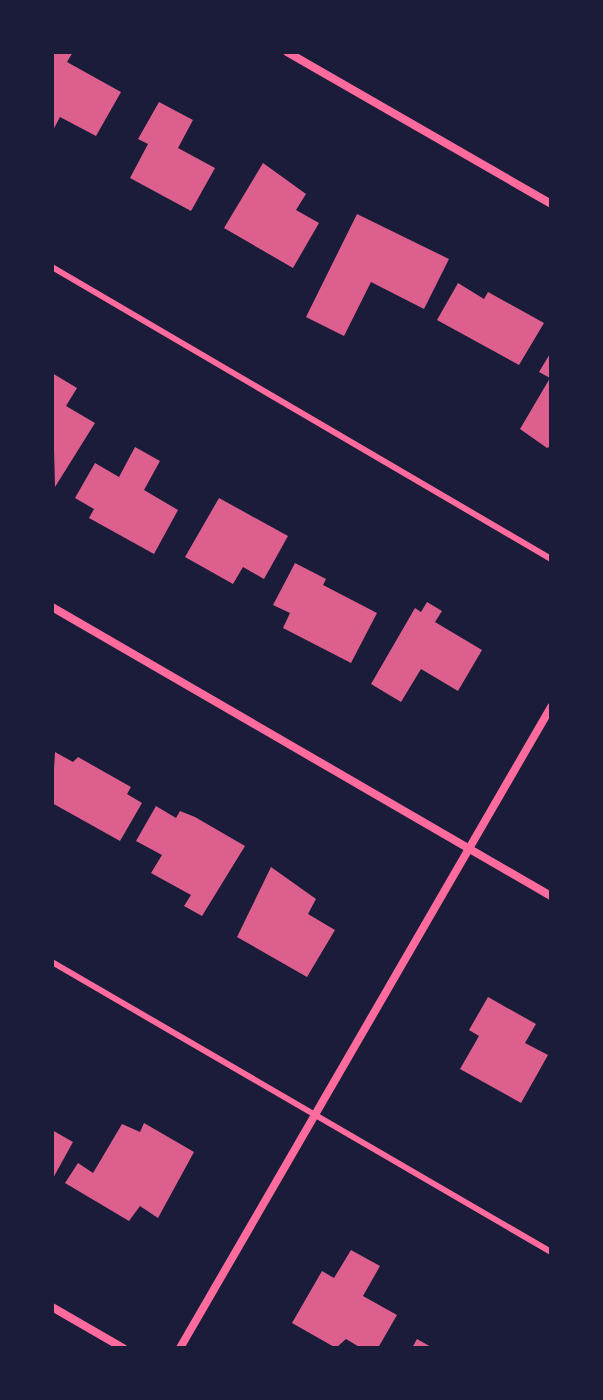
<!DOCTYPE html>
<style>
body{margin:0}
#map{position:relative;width:603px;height:1400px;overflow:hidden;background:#1b1b3a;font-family:"Exo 2",sans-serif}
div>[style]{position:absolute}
.building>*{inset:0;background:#dd5f8e}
.service>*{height:6px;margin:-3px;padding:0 3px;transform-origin:3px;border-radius:3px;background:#ff6b9d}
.minor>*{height:8px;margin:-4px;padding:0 4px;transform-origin:4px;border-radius:4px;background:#ff6b9d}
span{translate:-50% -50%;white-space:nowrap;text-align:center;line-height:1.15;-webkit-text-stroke:6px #1b1b3a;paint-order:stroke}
.frame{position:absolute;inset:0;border:54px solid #1b1b3a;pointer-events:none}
</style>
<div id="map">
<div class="building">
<div style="clip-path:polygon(52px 52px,73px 52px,67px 62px,121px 92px,96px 136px,60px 117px,52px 132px)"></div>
<div style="clip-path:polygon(159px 102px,193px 120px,178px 148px,215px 168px,191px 211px,130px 178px,148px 144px,138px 139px)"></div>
<div style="clip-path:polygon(263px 163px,306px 194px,296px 210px,319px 223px,293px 268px,224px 228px)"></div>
<div style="clip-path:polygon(357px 214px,449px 259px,424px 309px,371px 282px,344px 336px,306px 317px)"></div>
<div style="clip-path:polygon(458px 283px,484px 299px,488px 292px,544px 323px,519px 365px,437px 320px)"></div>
<div style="clip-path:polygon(551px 352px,551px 446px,547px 448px,520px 429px,550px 378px,539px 372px)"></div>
<div style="clip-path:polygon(52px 373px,77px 388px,66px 406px,95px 423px,55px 487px)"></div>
<div style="clip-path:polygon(135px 447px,160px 461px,144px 490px,178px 510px,154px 554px,89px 518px,94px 509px,75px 498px,95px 463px,119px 477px)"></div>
<div style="clip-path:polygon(219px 498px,288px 536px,264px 579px,243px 567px,233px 584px,185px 557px)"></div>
<div style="clip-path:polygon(295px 563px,326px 579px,323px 585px,377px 613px,351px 663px,283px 628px,290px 613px,273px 605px)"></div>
<div style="clip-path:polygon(427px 602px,442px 611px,435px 622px,482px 650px,458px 691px,421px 669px,401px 702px,371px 684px,415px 608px,421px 612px)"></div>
<div style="clip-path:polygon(55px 752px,73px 762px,78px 757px,131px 787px,127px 794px,142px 803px,120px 841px,52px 803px)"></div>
<div style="clip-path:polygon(156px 806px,176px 818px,180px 811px,195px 817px,245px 846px,202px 916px,184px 906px,191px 895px,151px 873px,162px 855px,136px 841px)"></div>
<div style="clip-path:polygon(271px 867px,316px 899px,308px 914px,335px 930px,307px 977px,237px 937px)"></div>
<div style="clip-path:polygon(488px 997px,536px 1024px,525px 1043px,548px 1055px,521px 1103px,460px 1069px,479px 1036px,469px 1030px)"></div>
<div style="clip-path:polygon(144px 1123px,194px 1152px,158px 1218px,140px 1206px,129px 1221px,65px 1183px,78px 1163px,93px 1173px,122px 1124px,140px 1132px)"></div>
<div style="clip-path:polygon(52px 1130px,73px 1142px,52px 1180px)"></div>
<div style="clip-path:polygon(351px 1250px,380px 1266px,363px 1296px,397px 1315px,378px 1348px,361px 1348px,346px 1339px,336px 1348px,292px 1323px,322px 1271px,334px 1278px)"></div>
<div style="clip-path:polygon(417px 1339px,433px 1348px,412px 1348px)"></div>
</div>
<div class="service">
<div style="left:52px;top:267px;width:578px;rotate:30.33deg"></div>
<div style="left:52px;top:962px;width:577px;rotate:30.16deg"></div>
</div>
<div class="minor">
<div style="left:287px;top:52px;width:305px;rotate:29.9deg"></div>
<div style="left:52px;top:607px;width:577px;rotate:30.08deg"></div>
<div style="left:52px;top:1307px;width:82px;rotate:30deg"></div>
<div style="left:180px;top:1348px;width:741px;rotate:-59.94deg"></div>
</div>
<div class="frame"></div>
</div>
